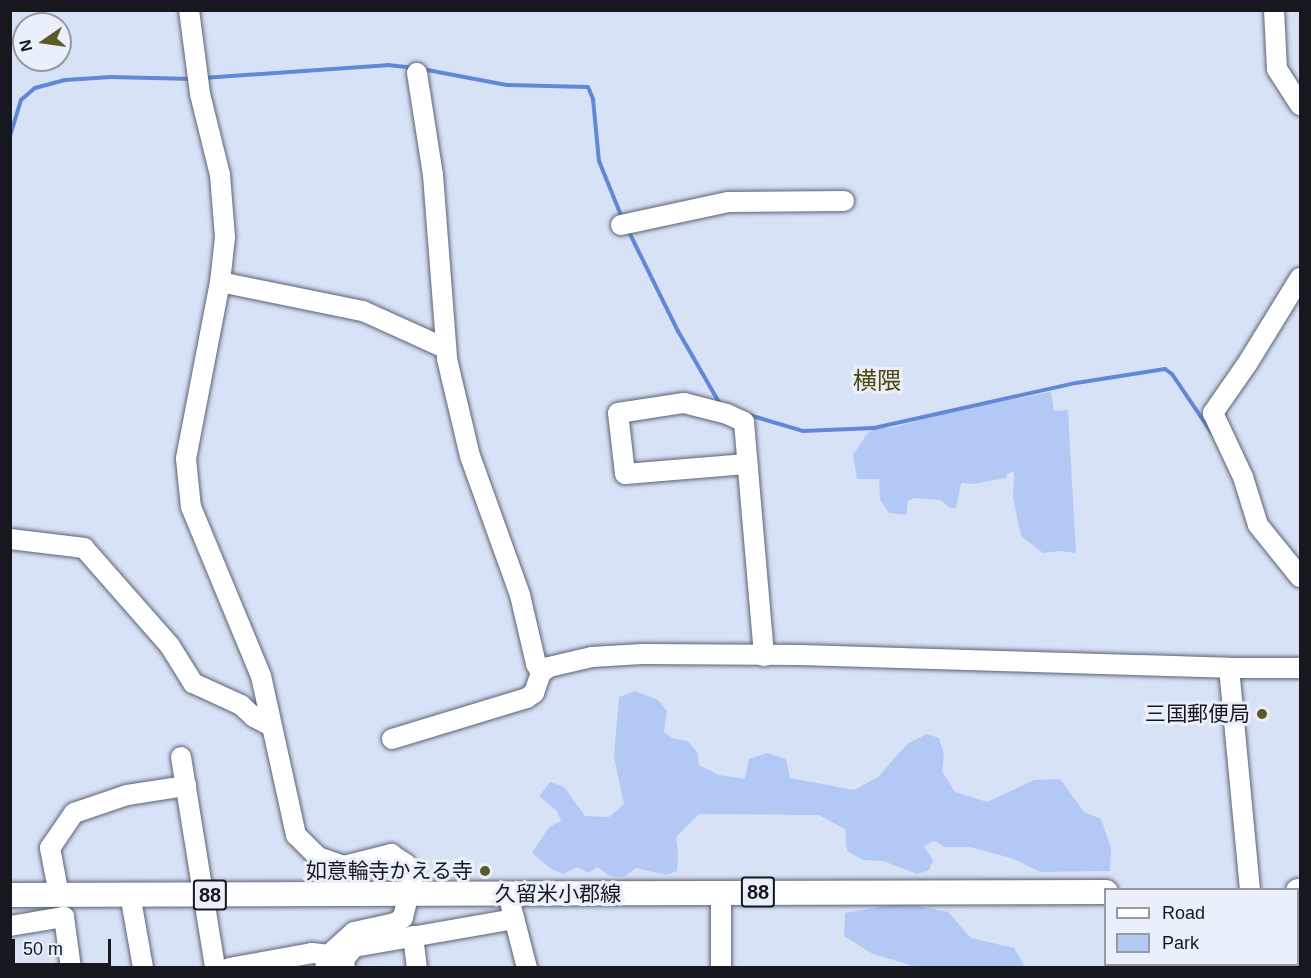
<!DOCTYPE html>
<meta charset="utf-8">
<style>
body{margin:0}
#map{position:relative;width:1311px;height:978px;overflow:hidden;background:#d8e2f6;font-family:Helvetica,"Noto Sans JP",sans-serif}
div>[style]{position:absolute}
.green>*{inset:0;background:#b2c9f5}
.stream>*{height:4px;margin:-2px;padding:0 2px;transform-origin:2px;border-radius:2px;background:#6188d6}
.roads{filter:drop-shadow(0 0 2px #5a6374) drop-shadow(0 0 2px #5a6374)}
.minor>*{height:20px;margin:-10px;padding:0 10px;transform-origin:10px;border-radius:10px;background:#fff}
.major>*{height:24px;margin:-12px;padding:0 12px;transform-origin:12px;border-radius:12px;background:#fff}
.dots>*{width:16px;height:16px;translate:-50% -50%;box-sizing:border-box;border:3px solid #e9effb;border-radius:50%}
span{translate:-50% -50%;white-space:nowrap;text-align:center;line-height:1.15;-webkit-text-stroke:6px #e9effb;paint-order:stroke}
.shield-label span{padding:2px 4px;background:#e9effb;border:2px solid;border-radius:4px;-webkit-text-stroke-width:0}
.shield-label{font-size:20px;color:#15181f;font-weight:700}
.poi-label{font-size:21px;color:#15181f}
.right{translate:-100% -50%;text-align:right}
.street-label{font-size:21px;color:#15181f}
.quarter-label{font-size:24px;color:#504a0a}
.frame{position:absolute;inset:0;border:12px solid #15181f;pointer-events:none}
.legend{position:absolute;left:1104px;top:888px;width:195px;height:78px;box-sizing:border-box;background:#e9effb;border:2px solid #9499a3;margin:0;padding:8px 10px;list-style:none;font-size:18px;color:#15181f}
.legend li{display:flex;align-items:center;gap:12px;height:30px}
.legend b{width:30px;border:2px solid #9499a3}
.north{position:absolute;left:12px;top:12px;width:60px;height:60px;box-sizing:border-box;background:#e9effb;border:2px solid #9499a3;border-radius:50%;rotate:257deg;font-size:16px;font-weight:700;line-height:24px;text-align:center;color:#15181f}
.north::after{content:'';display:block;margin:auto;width:21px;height:27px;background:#5e5a26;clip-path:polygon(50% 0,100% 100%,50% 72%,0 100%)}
.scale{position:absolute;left:12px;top:939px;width:99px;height:27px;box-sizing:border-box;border:3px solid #15181f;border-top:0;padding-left:8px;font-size:18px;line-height:21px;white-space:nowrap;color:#15181f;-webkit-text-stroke:4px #e9effb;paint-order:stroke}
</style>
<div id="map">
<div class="green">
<div style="clip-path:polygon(1051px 392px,1054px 411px,1068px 410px,1076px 553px,1060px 551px,1043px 553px,1021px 536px,1013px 498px,1014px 471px,1007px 474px,1006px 478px,972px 484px,961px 483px,956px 508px,950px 508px,941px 500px,914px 498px,908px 501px,906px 515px,889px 513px,880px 500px,879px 479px,857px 479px,853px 455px,867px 434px,874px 429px,895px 427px,952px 411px)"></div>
<div style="clip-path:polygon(635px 691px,658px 700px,667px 711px,664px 732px,672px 738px,688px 741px,697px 752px,699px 765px,719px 775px,745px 779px,749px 759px,767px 753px,786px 759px,790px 778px,854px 790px,878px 777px,907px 744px,927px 734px,939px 738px,944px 754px,942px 771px,955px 792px,987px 802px,1034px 780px,1060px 779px,1084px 812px,1101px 819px,1111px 848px,1110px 871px,1040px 872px,1014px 859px,970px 847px,945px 847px,934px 841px,924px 846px,933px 860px,929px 870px,917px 874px,883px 861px,863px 860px,847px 851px,845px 829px,819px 815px,699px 814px,676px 837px,678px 853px,677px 871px,666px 875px,636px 868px,624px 877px,610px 876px,597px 867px,589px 873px,577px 867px,563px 874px,550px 868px,532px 853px,549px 827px,561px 821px,557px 811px,539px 796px,550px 782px,564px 787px,585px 816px,609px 817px,624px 804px,614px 757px,619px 697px)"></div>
<div style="clip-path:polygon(902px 903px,948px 912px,971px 938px,1014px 948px,1025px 967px,916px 967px,871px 953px,844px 936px,845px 913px)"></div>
</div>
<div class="stream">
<div style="left:422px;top:69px;width:86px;rotate:10.7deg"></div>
<div style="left:507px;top:85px;width:81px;rotate:1.4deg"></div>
<div style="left:588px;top:87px;width:13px;rotate:67deg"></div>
<div style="left:593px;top:99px;width:62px;rotate:84.5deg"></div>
<div style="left:599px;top:161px;width:61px;rotate:68deg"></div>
<div style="left:203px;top:78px;width:184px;rotate:-4deg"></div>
<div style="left:387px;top:65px;width:27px;rotate:6deg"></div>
<div style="left:10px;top:136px;width:38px;rotate:-73deg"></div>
<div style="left:21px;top:100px;width:18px;rotate:-41deg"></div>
<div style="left:35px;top:88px;width:31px;rotate:-15deg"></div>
<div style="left:65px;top:80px;width:46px;rotate:-3.7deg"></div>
<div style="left:111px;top:77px;width:82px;rotate:1.4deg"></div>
<div style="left:628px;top:230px;width:113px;rotate:63.7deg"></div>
<div style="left:678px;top:331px;width:84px;rotate:60.1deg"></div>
<div style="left:749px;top:415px;width:56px;rotate:16.5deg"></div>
<div style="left:803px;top:431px;width:71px;rotate:-2.4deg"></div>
<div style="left:874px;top:428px;width:207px;rotate:-12.6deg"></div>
<div style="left:1076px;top:383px;width:90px;rotate:-8.9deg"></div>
<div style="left:1165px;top:369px;width:9px;rotate:36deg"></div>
<div style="left:1172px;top:374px;width:71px;rotate:55.9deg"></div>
</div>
<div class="roads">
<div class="minor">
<div style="left:189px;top:10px;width:85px;rotate:82.5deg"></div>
<div style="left:200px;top:94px;width:83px;rotate:76.1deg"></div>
<div style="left:220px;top:175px;width:62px;rotate:85.4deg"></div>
<div style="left:225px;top:237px;width:45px;rotate:96.3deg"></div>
<div style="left:220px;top:282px;width:180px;rotate:100.9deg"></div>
<div style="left:186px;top:459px;width:48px;rotate:84.1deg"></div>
<div style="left:191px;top:507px;width:183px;rotate:67.5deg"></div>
<div style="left:261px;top:676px;width:163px;rotate:77.6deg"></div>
<div style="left:296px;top:835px;width:31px;rotate:45deg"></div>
<div style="left:318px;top:857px;width:28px;rotate:19deg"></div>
<div style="left:344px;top:866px;width:49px;rotate:-14.3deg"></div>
<div style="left:391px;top:854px;width:18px;rotate:34deg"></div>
<div style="left:406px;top:864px;width:18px;rotate:71deg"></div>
<div style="left:412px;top:881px;width:38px;rotate:104deg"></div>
<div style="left:403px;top:918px;width:9px;rotate:148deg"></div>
<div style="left:395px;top:923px;width:42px;rotate:167.6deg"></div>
<div style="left:354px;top:932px;width:27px;rotate:138deg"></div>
<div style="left:334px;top:950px;width:20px;rotate:117deg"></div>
<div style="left:1274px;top:10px;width:59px;rotate:87.1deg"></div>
<div style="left:1277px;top:69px;width:43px;rotate:57.4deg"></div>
<div style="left:417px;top:73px;width:103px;rotate:81.1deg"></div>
<div style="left:433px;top:175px;width:185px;rotate:85.6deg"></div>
<div style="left:447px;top:359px;width:100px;rotate:76.7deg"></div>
<div style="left:470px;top:456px;width:148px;rotate:70.2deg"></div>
<div style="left:520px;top:595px;width:71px;rotate:76.9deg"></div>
<div style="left:536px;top:664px;width:10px;rotate:61deg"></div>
<div style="left:621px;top:225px;width:109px;rotate:-12.1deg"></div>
<div style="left:728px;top:202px;width:116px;rotate:-0.5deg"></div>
<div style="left:1300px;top:278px;width:101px;rotate:121.6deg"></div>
<div style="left:1247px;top:364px;width:60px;rotate:124.8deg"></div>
<div style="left:1213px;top:413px;width:71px;rotate:64.9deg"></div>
<div style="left:1243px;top:477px;width:50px;rotate:72.6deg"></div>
<div style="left:1258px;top:525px;width:67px;rotate:51.1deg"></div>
<div style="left:220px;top:282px;width:146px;rotate:11.5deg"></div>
<div style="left:363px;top:311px;width:90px;rotate:24.3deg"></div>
<div style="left:746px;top:464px;width:121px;rotate:175.3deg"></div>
<div style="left:625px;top:474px;width:61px;rotate:-96.5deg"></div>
<div style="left:618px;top:413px;width:67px;rotate:-8.6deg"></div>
<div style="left:684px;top:403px;width:44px;rotate:14.3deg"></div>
<div style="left:727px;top:414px;width:19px;rotate:25deg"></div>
<div style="left:744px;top:422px;width:235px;rotate:85.1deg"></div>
<div style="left:10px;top:539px;width:75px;rotate:6.9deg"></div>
<div style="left:84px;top:548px;width:130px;rotate:48.7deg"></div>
<div style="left:170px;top:646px;width:44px;rotate:58.1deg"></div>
<div style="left:193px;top:683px;width:53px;rotate:24.6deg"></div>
<div style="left:241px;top:705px;width:18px;rotate:43deg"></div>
<div style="left:254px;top:717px;width:19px;rotate:28deg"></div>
<div style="left:1229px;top:668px;width:223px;rotate:84.6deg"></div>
<div style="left:392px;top:739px;width:141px;rotate:-16.9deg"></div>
<div style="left:527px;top:698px;width:9px;rotate:-36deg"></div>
<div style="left:534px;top:693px;width:21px;rotate:-71deg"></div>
<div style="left:541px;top:673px;width:10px;rotate:-37deg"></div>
<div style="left:549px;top:667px;width:44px;rotate:-13.1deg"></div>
<div style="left:592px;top:657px;width:50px;rotate:-3.4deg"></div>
<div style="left:642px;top:654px;width:158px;rotate:0.4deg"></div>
<div style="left:800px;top:655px;width:429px;rotate:1.7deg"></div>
<div style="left:1229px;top:668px;width:71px"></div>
<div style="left:181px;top:757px;width:214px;rotate:80.8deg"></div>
<div style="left:721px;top:892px;width:76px;rotate:90deg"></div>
<div style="left:130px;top:894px;width:75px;rotate:80deg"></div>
<div style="left:59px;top:895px;width:48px;rotate:-100.8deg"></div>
<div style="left:50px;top:848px;width:42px;rotate:-55.6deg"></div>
<div style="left:74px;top:813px;width:56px;rotate:-18.8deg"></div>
<div style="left:127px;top:795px;width:60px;rotate:-8.7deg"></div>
<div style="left:511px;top:906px;width:64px;rotate:75.5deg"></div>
<div style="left:10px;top:926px;width:55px;rotate:-9.5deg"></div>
<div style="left:64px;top:917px;width:51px;rotate:82.2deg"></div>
<div style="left:413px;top:936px;width:32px;rotate:83deg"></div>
<div style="left:1263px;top:964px;width:4px;rotate:76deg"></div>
<div style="left:229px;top:968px;width:84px;rotate:-10.2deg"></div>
<div style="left:312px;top:953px;width:18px;rotate:6deg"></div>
<div style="left:345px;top:968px;width:9px;rotate:-96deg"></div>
<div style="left:344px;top:959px;width:16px;rotate:-50deg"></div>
<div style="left:354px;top:947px;width:162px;rotate:-9.9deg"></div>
</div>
<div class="major">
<div style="left:1298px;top:891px;width:2px"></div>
<div style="left:10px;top:895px;width:1096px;rotate:-0.16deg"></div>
</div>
</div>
<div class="dots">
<div style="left:1262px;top:714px;background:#5e5a26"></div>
<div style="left:485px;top:871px;background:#5e5a26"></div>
</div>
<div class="shield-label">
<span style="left:758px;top:892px">88</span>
<span style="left:210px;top:895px">88</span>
</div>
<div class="poi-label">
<span class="right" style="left:1250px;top:714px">三国郵便局</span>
<span class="right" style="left:473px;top:871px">如意輪寺かえる寺</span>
</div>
<div class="street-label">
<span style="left:558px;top:894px">久留米小郡線</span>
</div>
<div class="quarter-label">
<span style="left:877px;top:381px">横隈</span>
</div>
<div class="frame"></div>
<ul class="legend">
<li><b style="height:8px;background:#fff"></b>Road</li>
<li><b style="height:16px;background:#b2c9f5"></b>Park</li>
</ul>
<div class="north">N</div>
<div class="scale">50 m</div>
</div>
